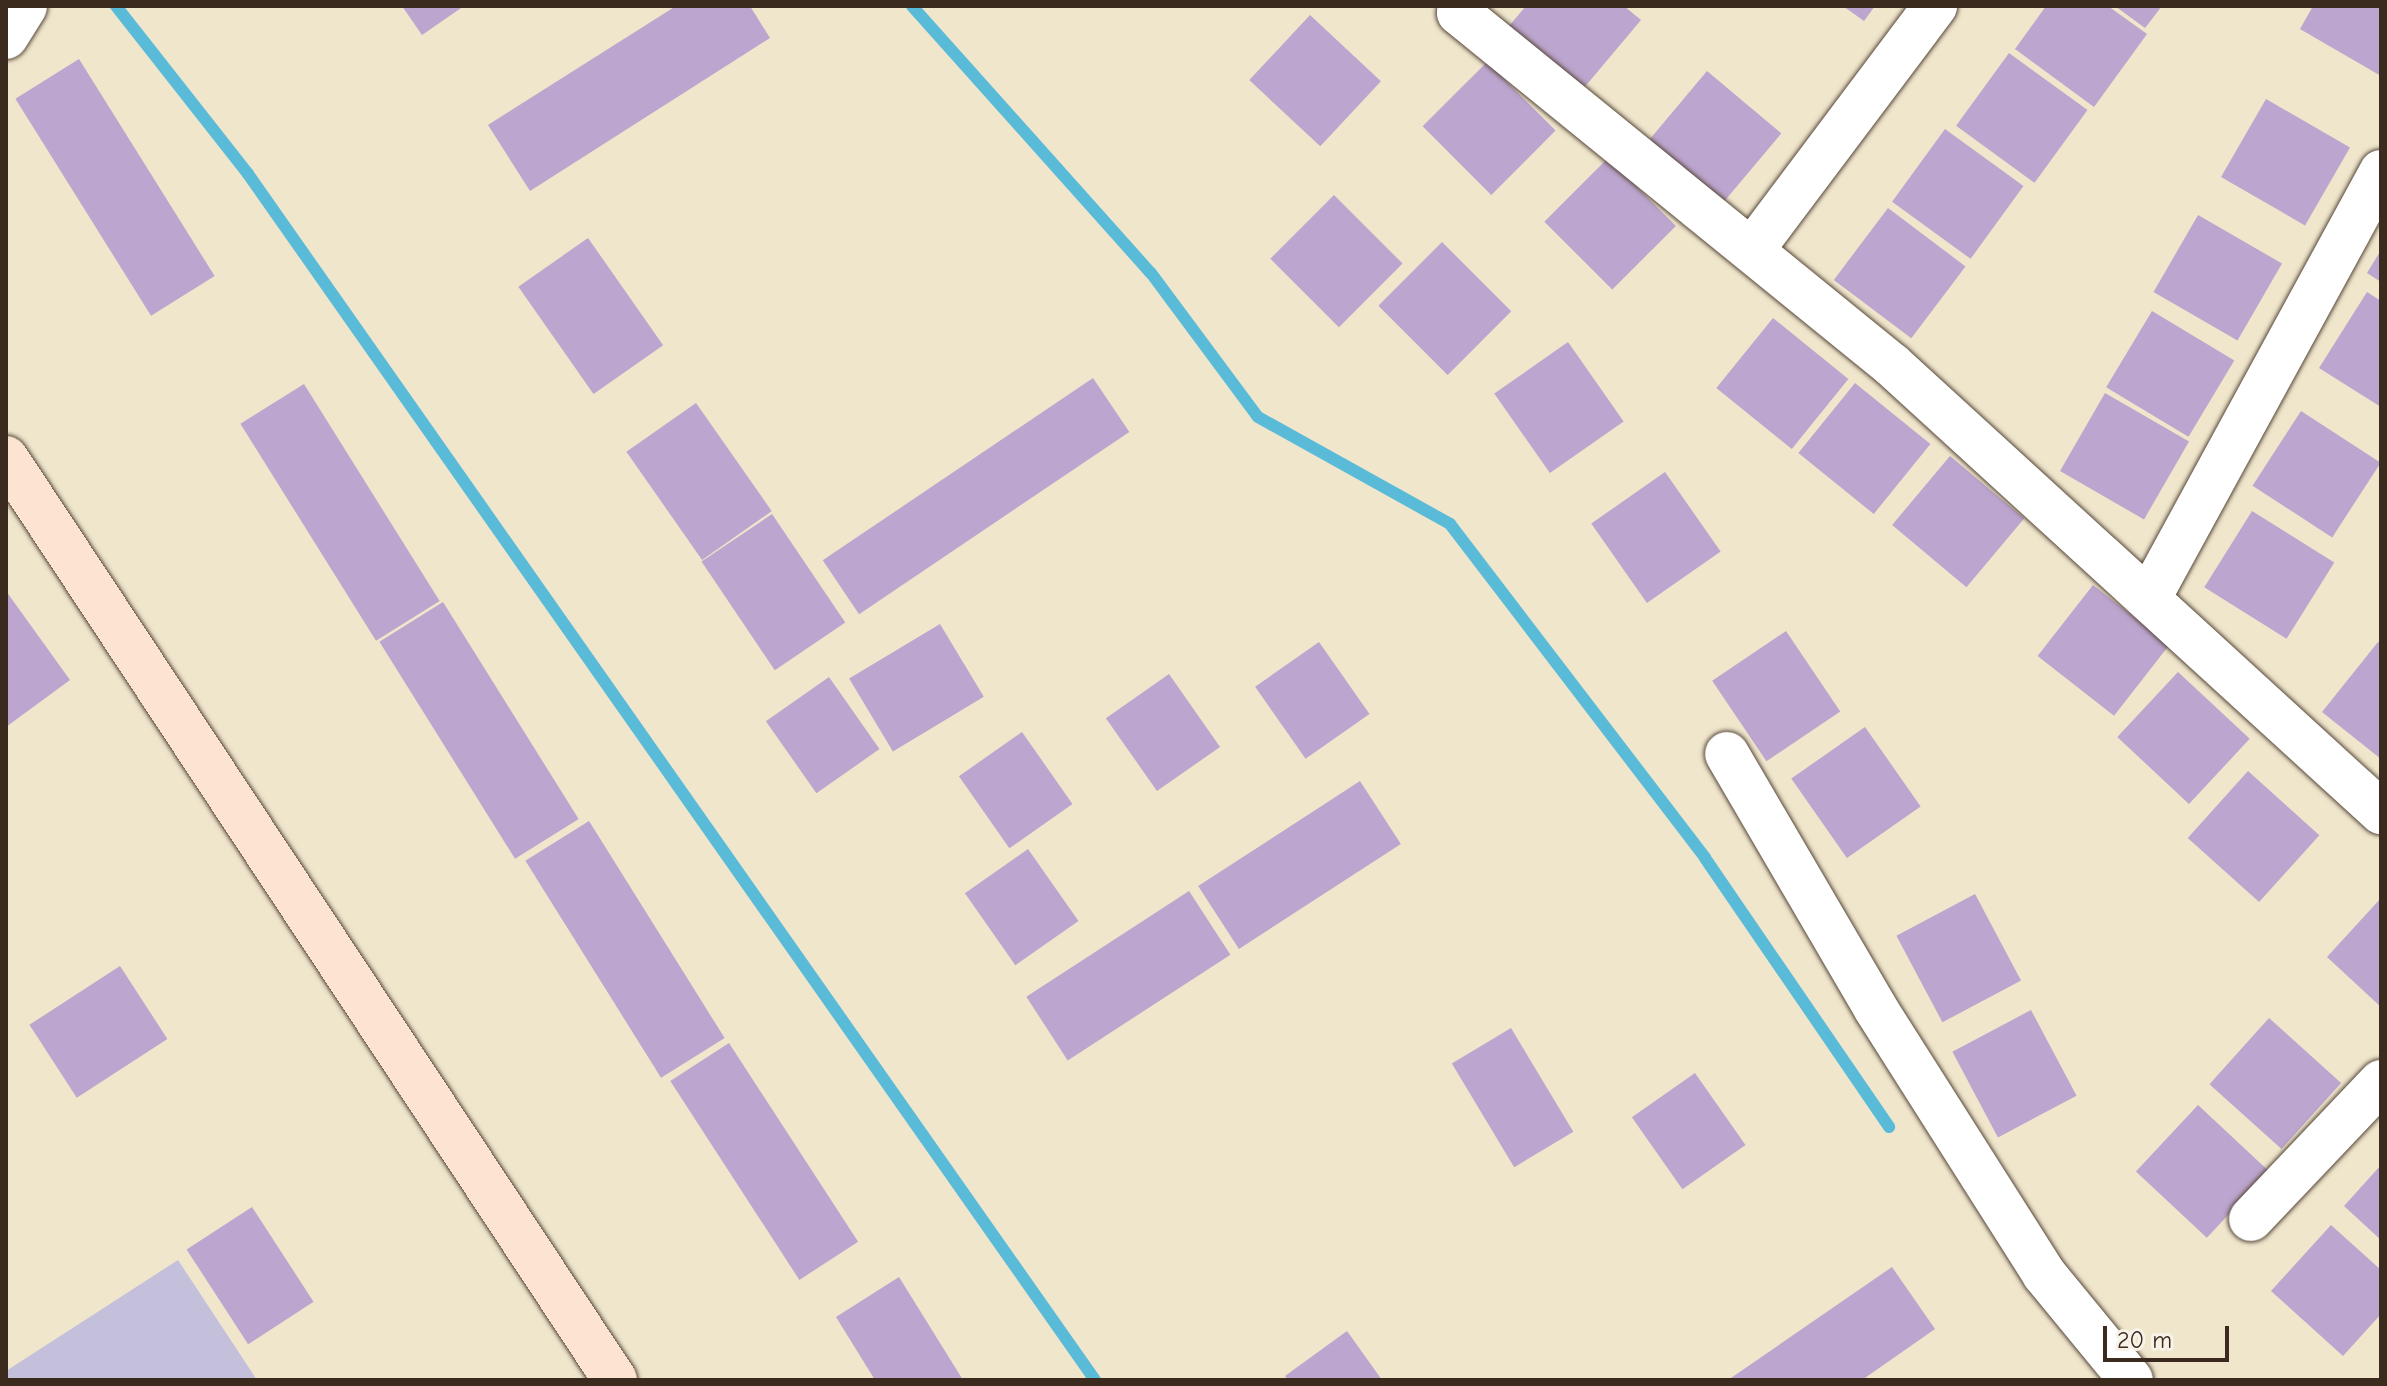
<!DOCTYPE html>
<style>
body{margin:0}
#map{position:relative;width:2387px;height:1386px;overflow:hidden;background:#efe6cc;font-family:"Comic Neue",sans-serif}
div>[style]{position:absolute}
.industrial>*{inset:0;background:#c4c0db}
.stream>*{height:12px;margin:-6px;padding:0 6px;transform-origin:6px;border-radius:6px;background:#5abbd9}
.building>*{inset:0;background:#bca5ce;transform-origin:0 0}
.roads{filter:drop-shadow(0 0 2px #564638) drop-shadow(0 0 2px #564638)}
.street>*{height:44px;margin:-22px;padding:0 22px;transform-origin:22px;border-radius:22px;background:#fff}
.secondary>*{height:44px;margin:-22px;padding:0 22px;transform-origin:22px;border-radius:22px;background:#fde4d0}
span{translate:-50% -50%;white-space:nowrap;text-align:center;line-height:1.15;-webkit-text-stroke:6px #f7f3e8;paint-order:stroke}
.frame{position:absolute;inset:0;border:8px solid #3b2a1e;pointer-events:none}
.scale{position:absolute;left:2103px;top:1326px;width:126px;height:36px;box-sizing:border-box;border:4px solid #3b2a1e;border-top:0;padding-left:10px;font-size:24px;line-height:28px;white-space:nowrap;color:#3b2a1e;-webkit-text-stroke:6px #f7f3e8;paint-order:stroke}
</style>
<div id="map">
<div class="industrial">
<div style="clip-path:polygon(178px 1260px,257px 1380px,6px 1380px,6px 1371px)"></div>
</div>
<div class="stream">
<div style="left:116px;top:6px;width:214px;rotate:51.8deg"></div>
<div style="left:248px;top:174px;width:1474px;rotate:54.92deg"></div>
<div style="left:912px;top:6px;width:358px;rotate:48.2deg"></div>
<div style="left:1151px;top:273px;width:179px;rotate:53.4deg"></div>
<div style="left:1258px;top:417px;width:220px;rotate:29.1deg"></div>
<div style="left:1450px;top:524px;width:420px;rotate:52.6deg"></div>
<div style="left:1705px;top:858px;width:326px;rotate:55.6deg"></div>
</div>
<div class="building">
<div style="clip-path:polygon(402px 6px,464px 6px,422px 35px)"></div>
<div style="clip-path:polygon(676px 6px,750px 6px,770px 38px,530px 191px,488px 125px)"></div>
<div style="clip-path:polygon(1526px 6px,1624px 6px,1641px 20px,1583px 89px,1509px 26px)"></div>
<div style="clip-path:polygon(1843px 6px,1875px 6px,1864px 21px)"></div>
<div style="clip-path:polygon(2046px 6px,2108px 6px,2147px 34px,2094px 107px,2015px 49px)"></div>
<div style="clip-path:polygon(2115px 6px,2162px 6px,2145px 28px)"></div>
<div style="clip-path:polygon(2313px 6px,2381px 6px,2381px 76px,2300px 29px)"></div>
<div style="left:1310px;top:15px;width:97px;height:89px;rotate:43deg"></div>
<div style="left:2009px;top:53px;width:97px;height:90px;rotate:36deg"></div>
<div style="left:79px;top:59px;width:256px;height:75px;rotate:58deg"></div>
<div style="left:1487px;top:62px;width:97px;height:91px;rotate:45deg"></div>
<div style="left:1707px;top:71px;width:97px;height:89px;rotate:40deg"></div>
<div style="left:2266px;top:99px;width:97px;height:90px;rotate:30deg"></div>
<div style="left:1945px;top:129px;width:97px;height:90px;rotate:36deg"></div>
<div style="left:1608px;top:158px;width:96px;height:90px;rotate:45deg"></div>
<div style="left:1334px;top:195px;width:97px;height:90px;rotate:45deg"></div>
<div style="left:1888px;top:208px;width:97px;height:90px;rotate:37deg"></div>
<div style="left:2198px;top:215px;width:97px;height:89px;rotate:30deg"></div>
<div style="left:588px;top:238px;width:131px;height:85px;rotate:55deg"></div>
<div style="left:1442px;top:242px;width:98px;height:90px;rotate:45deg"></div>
<div style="clip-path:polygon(2381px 250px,2381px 282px,2367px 273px)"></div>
<div style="clip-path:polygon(2367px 292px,2381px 301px,2381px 407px,2319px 368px)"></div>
<div style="left:2152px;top:311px;width:96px;height:89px;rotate:31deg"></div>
<div style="left:1773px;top:318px;width:97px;height:90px;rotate:39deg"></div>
<div style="left:1568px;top:342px;width:97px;height:90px;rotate:55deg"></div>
<div style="left:1093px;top:378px;width:65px;height:326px;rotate:56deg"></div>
<div style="left:1855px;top:383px;width:97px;height:90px;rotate:39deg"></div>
<div style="left:304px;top:384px;width:256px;height:75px;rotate:58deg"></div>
<div style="left:2105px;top:393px;width:97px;height:90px;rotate:30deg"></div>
<div style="left:696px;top:403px;width:132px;height:85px;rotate:55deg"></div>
<div style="left:2301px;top:411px;width:95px;height:89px;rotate:33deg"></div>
<div style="left:1950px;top:456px;width:97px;height:90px;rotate:40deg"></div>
<div style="left:1665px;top:472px;width:97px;height:90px;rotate:55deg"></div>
<div style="left:2252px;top:511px;width:97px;height:90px;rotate:32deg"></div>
<div style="left:772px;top:514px;width:131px;height:85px;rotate:56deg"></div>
<div style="left:2093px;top:585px;width:97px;height:90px;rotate:38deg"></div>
<div style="clip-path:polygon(6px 591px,70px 680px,6px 727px)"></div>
<div style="left:443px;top:602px;width:256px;height:75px;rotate:58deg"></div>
<div style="left:940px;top:624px;width:85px;height:106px;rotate:59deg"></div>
<div style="left:1786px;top:631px;width:97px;height:89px;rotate:56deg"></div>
<div style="left:1319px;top:642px;width:88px;height:78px;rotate:55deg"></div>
<div style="clip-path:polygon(2378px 642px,2381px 644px,2381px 759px,2322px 712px)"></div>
<div style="left:2178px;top:672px;width:98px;height:89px;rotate:43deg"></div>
<div style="left:1169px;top:674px;width:89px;height:77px;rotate:55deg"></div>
<div style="left:829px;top:677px;width:88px;height:77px;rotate:55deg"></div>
<div style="left:1865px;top:727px;width:97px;height:90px;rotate:55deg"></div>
<div style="left:1022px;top:732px;width:88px;height:77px;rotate:55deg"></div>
<div style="left:2248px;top:771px;width:96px;height:90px;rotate:42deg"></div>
<div style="left:1360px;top:781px;width:75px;height:193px;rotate:57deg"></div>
<div style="left:589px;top:821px;width:256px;height:75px;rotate:58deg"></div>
<div style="left:1028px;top:849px;width:88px;height:77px;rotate:55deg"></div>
<div style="left:1189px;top:891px;width:76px;height:194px;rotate:57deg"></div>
<div style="left:1975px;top:894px;width:98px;height:89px;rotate:62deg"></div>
<div style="clip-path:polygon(2381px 898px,2381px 1007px,2327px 957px)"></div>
<div style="left:120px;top:966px;width:87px;height:108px;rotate:57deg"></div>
<div style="left:2031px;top:1010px;width:97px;height:89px;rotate:62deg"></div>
<div style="left:2269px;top:1018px;width:97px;height:89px;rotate:42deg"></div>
<div style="left:1511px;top:1028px;width:121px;height:69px;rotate:59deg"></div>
<div style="left:729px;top:1043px;width:237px;height:70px;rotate:57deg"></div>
<div style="left:1695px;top:1073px;width:88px;height:77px;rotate:55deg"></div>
<div style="left:2198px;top:1105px;width:97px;height:91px;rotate:43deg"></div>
<div style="clip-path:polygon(2381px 1165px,2381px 1240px,2344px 1206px)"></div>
<div style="left:252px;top:1207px;width:113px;height:78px;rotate:57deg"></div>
<div style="clip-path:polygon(2331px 1225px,2381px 1270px,2381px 1314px,2343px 1356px,2271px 1291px)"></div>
<div style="clip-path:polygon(1892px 1267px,1935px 1329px,1862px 1380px,1728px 1380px)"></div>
<div style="clip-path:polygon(899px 1277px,963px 1380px,875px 1380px,836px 1317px)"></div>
<div style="clip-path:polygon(1347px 1331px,1382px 1380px,1288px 1380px,1285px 1376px)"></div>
</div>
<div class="roads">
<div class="street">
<div style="left:1465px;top:6px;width:9px;rotate:131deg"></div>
<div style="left:1459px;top:13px;width:558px;rotate:39.11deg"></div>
<div style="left:1892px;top:365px;width:663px;rotate:42.43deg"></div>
<div style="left:6px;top:37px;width:36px;rotate:-58deg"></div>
<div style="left:1752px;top:250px;width:305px;rotate:-53.1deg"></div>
<div style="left:2150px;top:596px;width:483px;rotate:-61.4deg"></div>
<div style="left:1727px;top:754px;width:295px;rotate:59.7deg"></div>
<div style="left:1876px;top:1009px;width:314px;rotate:57.6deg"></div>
<div style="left:2044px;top:1274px;width:137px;rotate:50.6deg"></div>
<div style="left:2251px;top:1219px;width:189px;rotate:-46.5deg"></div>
</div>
<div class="secondary">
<div style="left:6px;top:458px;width:1105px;rotate:56.55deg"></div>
</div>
</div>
<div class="frame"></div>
<div class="scale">20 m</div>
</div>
